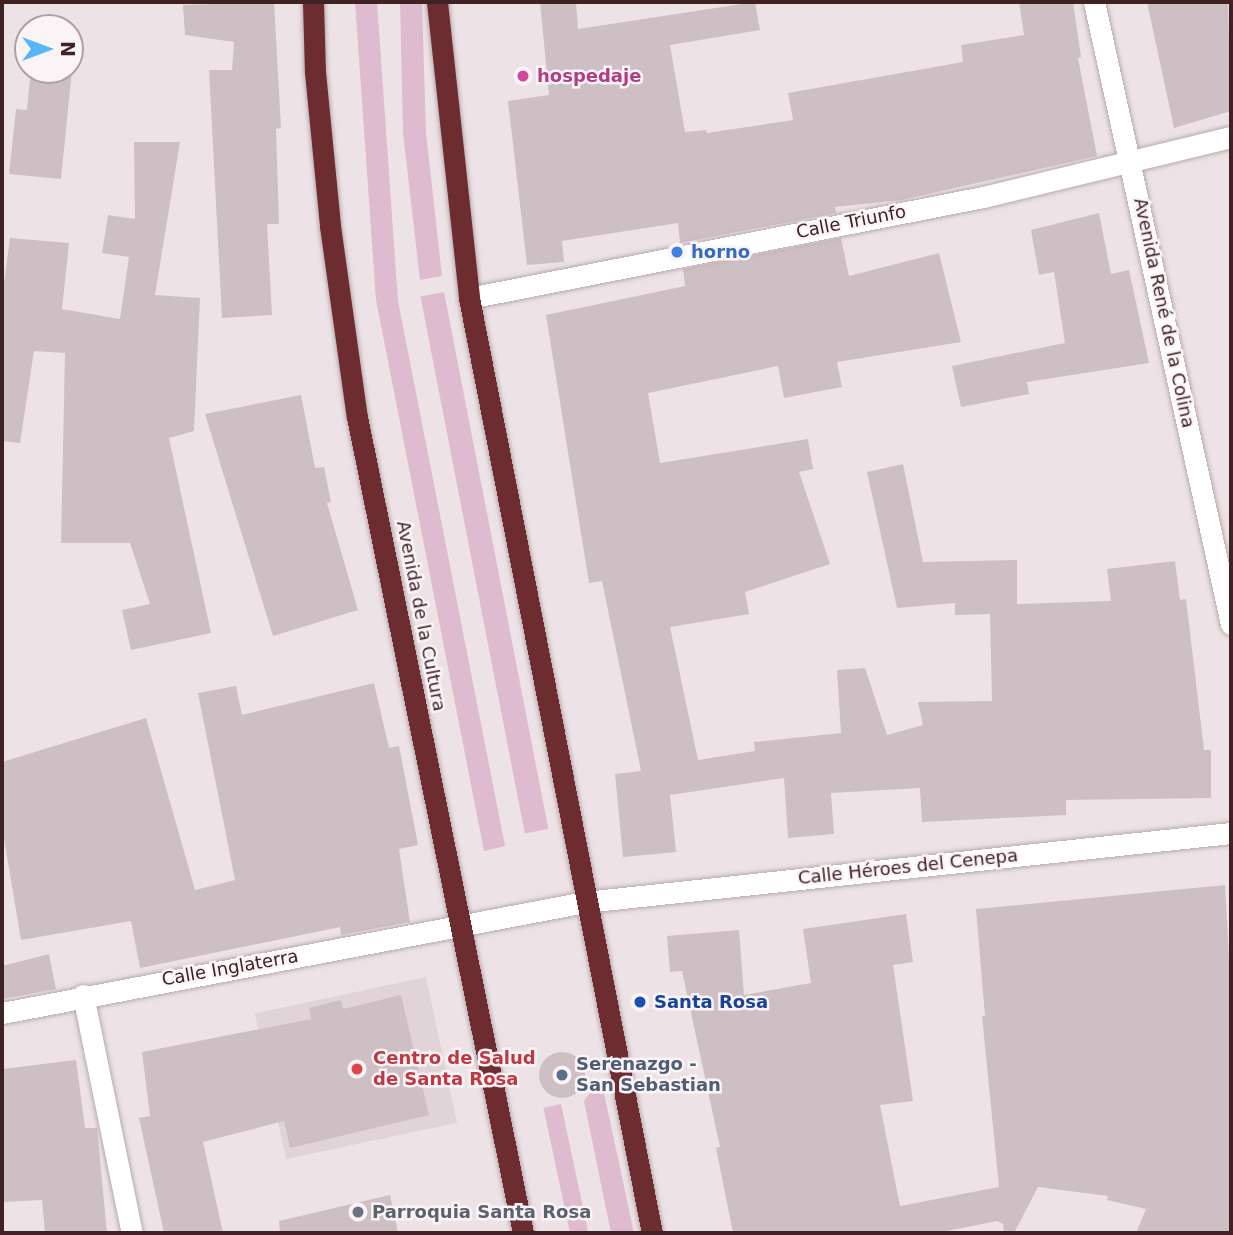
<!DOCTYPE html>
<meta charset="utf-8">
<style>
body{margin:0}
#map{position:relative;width:1233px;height:1235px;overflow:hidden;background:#ede3e6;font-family:"DejaVu Sans",sans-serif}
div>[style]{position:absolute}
.built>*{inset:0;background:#e1d4d8;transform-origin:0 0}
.green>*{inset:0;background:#dfbbd0;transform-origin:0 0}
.building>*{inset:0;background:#cebfc4}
.round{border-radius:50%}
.roads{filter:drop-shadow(0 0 2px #b9a9ac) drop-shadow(0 0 2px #b9a9ac)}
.street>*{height:21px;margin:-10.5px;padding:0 10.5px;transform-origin:10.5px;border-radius:10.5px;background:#fff}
.highway>*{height:21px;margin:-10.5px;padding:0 10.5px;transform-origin:10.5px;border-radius:10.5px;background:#6d2d30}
.dots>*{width:19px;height:19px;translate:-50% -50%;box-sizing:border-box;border:4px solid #faf4f6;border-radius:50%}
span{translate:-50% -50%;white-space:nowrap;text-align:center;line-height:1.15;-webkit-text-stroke:5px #faf4f6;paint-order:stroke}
.hotel-label{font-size:18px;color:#b23c85;font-weight:700}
.left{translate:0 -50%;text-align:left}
.street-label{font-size:18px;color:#402225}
.shop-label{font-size:18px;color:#366cbe;font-weight:700}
.transit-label{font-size:18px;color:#164399;font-weight:700}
.health-label{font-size:18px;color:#be3a42;font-weight:700}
.service-label{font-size:18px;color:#4e5e75;font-weight:700}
.worship-label{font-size:18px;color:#5b616d;font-weight:700}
.frame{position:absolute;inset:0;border:4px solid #402225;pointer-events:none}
.north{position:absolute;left:14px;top:14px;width:70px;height:70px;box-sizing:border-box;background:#faf4f6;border:2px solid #b0a0a2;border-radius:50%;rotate:90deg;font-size:19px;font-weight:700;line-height:28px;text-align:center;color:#402225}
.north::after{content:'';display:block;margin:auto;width:24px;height:32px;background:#58b6f6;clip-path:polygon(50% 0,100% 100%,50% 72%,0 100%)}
</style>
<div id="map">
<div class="built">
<div style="left:426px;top:977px;width:149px;height:175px;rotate:78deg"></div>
</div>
<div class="green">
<div style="clip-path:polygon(355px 2px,377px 2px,398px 301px,505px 846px,484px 851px,376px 300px)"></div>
<div style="clip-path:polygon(400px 2px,422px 2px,426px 133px,442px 276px,420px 280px,403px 133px)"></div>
<div style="left:444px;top:292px;width:547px;height:24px;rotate:79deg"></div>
<div style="clip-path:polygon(601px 1079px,634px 1233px,611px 1233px,584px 1101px)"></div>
<div style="left:561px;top:1104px;width:132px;height:18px;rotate:78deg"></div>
</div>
<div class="building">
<div style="clip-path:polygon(274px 2px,281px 128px,276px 129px,279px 224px,267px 224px,272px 315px,222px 318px,209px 70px,232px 70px,234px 42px,185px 35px,183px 5px)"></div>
<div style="clip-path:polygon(540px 2px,576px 2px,578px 29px,755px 2px,760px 30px,670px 45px,685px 132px,706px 130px,707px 133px,793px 120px,788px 93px,963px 62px,961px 45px,1024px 35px,1019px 2px,1073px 2px,1081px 57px,1078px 58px,1097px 156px,901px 200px,835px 207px,836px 213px,680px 243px,678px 223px,562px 241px,564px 262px,527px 265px,508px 101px,549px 95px)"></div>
<div style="clip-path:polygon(1147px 2px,1228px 2px,1231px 111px,1174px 128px)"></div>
<div style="clip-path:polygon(31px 70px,72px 70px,61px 179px,9px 174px,16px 109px,27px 110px)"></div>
<div style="clip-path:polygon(134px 142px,180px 142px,155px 295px,200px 298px,194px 431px,169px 438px,211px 633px,131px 650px,122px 610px,150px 604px,130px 543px,61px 543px,65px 353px,34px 351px,20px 443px,2px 441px,2px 298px,10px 238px,69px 243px,62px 309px,120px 319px,129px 257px,102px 253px,108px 215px,135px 219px)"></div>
<div style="clip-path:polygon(1099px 213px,1111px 274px,1129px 270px,1149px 363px,1027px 382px,1029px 394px,961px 407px,952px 366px,1065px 343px,1054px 272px,1039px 275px,1031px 230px)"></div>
<div style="clip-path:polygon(841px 238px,849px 276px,939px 253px,961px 342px,837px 362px,842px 387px,784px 398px,778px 366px,648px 393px,660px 463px,808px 439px,813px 469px,799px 472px,830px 564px,745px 592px,749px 614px,670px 627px,698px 760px,755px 751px,754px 742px,841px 733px,837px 670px,865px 668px,887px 735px,923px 725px,918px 702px,992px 701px,990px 614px,955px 615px,955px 603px,897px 608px,867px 472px,903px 464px,923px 562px,1017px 560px,1017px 604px,1111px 601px,1107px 569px,1175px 561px,1180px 600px,1186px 599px,1204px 750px,1211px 750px,1211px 798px,1066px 800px,1066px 815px,922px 822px,920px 788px,831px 793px,834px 834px,788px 838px,784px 778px,670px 795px,676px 852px,623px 857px,615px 774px,641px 771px,602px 581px,589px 583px,546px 315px,685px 286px,683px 269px)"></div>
<div style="clip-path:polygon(301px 395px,315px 468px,324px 467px,331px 502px,327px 503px,358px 610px,273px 636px,205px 414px)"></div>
<div style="clip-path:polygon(374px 683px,389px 748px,399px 746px,418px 845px,399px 849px,410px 922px,341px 935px,340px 927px,140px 968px,131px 921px,21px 940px,2px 827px,2px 762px,146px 718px,195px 890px,235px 880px,198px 693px,236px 686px,242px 715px)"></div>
<div style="clip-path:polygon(1225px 885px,1231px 995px,1231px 1233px,1136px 1233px,1146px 1209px,1107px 1200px,1108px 1196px,1038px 1187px,1014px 1233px,1004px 1233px,1003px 1224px,997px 1221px,937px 1233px,733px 1233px,716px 1148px,720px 1147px,682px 971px,670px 972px,667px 936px,739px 930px,744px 995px,811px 983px,803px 929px,906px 914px,913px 962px,893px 965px,913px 1101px,880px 1105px,900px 1206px,999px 1187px,982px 1016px,985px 1016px,976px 909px)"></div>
<div style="clip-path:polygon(49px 954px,56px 989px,2px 999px,2px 966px)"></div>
<div style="clip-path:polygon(401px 995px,429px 1115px,290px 1148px,284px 1121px,203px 1142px,223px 1233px,164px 1233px,139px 1118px,150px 1116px,142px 1052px,311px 1019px,309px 1008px,341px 1000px,343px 1009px)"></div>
<div class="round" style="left:539px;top:1052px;width:46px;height:46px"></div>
<div style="clip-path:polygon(76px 1060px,85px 1128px,97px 1128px,107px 1233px,45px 1233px,42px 1200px,2px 1202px,2px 1069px)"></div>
<div style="clip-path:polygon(390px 1195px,398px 1233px,280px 1233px,279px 1221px)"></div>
</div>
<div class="roads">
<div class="street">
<div style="left:1094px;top:2px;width:637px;rotate:77.58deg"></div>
<div style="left:469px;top:298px;width:524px;rotate:-11.12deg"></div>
<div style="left:983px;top:197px;width:255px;rotate:-13.6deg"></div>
<div style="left:83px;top:995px;width:243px;rotate:78.4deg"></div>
<div style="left:2px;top:1013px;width:593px;rotate:-10.78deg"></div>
<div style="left:585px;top:902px;width:650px;rotate:-6.1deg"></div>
</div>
<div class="highway">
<div style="left:313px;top:2px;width:70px;rotate:88.4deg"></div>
<div style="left:315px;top:72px;width:155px;rotate:84.4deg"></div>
<div style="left:330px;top:226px;width:193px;rotate:82deg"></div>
<div style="left:357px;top:417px;width:833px;rotate:78.5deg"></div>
<div style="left:437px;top:2px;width:298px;rotate:83.8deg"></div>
<div style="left:469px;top:298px;width:953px;rotate:78.93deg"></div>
</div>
</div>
<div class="dots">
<div style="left:523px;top:76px;background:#d1479c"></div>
<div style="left:677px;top:252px;background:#3f7fe0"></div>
<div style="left:640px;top:1002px;background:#1a4fb4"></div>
<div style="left:357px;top:1069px;background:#e0444e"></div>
<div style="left:562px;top:1075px;background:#5c6f8a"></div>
<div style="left:358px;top:1212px;background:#6b7280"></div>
</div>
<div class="hotel-label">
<span class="left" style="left:537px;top:76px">hospedaje</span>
</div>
<div class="street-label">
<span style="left:851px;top:222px;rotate:-11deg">Calle Triunfo</span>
<span style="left:1164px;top:313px;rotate:78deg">Avenida René de la Colina</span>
<span style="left:421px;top:616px;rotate:79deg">Avenida de la Cultura</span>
<span style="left:908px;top:867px;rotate:-6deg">Calle Héroes del Cenepa</span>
<span style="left:230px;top:968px;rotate:-10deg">Calle Inglaterra</span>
</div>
<div class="shop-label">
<span class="left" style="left:691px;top:252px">horno</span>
</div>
<div class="transit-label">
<span class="left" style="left:654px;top:1002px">Santa Rosa</span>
</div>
<div class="health-label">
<span class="left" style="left:373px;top:1069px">Centro de Salud<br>de Santa Rosa</span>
</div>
<div class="service-label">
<span class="left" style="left:576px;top:1075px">Serenazgo -<br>San Sebastian</span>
</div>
<div class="worship-label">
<span class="left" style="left:372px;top:1212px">Parroquia Santa Rosa</span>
</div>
<div class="frame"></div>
<div class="north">N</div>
</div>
